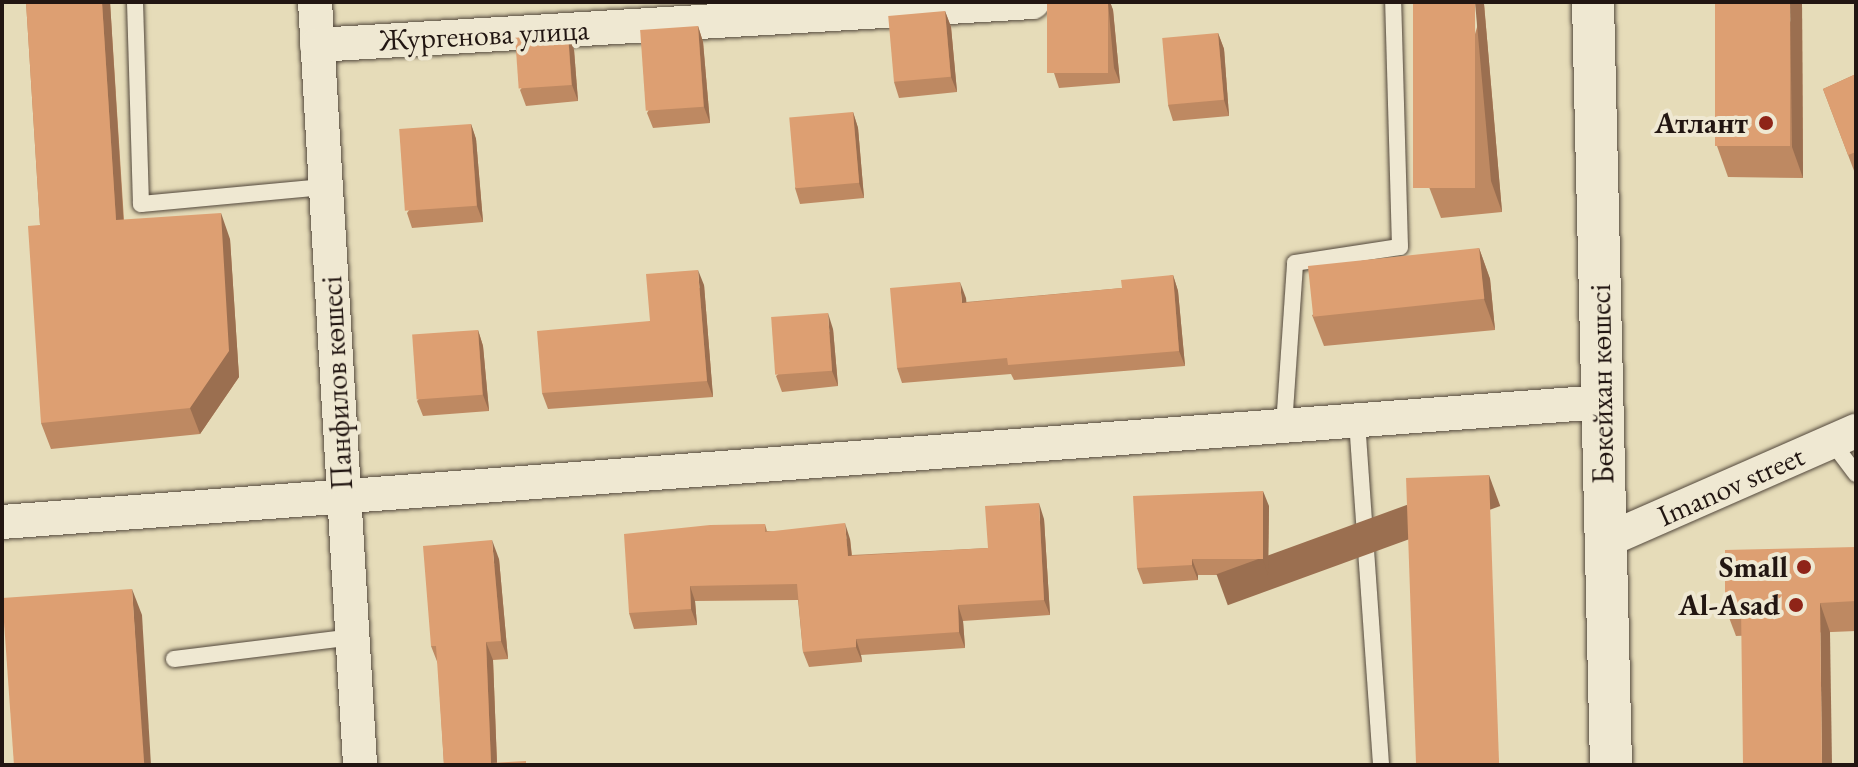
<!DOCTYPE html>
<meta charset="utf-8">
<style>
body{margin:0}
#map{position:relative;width:1858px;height:767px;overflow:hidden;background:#e6dcb9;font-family:"EB Garamond",serif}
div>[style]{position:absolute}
.roads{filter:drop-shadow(0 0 2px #53483c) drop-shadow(0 0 2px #53483c)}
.service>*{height:16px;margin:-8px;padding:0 8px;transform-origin:8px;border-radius:8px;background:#efe8d2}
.minor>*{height:34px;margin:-17px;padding:0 17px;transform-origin:17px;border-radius:17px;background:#efe8d2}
.tertiary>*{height:42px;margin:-21px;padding:0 21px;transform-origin:21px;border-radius:21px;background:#efe8d2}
.wall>*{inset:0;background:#be8962}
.shaded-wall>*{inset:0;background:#9b6f50;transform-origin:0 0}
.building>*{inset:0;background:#dd9f72;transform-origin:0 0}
.dots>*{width:22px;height:22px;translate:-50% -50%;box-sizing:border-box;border:4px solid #efe8d2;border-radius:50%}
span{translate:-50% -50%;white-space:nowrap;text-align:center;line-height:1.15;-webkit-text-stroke:8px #efe8d2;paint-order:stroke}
.street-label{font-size:30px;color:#221612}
.poi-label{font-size:30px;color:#221612;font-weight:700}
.right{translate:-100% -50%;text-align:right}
.frame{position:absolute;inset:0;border:4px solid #221612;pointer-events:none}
</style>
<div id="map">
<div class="roads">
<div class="service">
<div style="left:135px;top:2px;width:202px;rotate:88.3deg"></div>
<div style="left:141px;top:204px;width:186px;rotate:-5.3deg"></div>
<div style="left:1357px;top:421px;width:345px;rotate:86deg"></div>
<div style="left:1284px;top:426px;width:163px;rotate:-86.1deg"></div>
<div style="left:1295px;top:263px;width:106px;rotate:-8.7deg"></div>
<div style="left:1400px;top:247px;width:245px;rotate:-91.6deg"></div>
<div style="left:1832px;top:442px;width:40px;rotate:53deg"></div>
<div style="left:174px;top:659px;width:179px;rotate:-7deg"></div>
</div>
<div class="minor">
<div style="left:315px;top:2px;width:764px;rotate:86.62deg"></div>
<div style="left:317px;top:45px;width:717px;rotate:-3.44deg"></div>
<div style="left:2px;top:522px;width:1604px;rotate:-4.29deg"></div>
<div style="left:1605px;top:541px;width:274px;rotate:-23.7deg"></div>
</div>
<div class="tertiary">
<div style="left:1593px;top:2px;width:763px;rotate:88.65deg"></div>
</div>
</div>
<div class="wall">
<div style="clip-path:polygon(26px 2px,110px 2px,124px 220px,230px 239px,239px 377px,200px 434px,51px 449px,41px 423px,40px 225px)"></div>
<div style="clip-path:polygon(1047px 2px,1110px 2px,1113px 10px,1120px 83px,1059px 88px,1054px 73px)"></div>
<div style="clip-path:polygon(1802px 2px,1803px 178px,1728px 177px,1717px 146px)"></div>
<div style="clip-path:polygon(1484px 4px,1502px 212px,1441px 218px,1429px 187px)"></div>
<div style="clip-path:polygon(945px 11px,951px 27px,957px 92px,899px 98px,894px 82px)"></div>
<div style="clip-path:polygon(698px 26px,703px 42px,710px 123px,653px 128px,647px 113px)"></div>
<div style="clip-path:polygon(1218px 33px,1224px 49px,1229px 116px,1173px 121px,1168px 105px)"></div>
<div style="clip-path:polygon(568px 34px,574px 50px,578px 101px,526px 106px,520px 90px)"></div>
<div style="clip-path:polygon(1856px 74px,1856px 176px,1823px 89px)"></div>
<div style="clip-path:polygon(853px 112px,858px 128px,864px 198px,800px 204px,795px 188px)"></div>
<div style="clip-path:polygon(471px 124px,476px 139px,483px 222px,412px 228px,407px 213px)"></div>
<div style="clip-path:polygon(1479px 248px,1490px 279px,1495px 330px,1324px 346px,1312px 315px)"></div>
<div style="clip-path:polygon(1173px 275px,1178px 291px,1185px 366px,1014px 380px,1011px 374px,902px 383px,897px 368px,966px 298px,966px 302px,1122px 288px)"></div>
<div style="clip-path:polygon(704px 285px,713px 397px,548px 409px,542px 393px)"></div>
<div style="clip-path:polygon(833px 329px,838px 386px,782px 392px,776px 376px)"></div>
<div style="clip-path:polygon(478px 330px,483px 346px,489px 411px,423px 416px,417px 401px)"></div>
<div style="clip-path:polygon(1269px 506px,1268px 575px,1198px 575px,1198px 580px,1143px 584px,1137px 568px)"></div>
<div style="clip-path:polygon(1044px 519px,1050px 615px,963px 621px,965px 648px,861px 655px,862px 662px,809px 667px,803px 652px,798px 600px,695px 601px,697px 625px,634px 629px,629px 613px,765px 524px,767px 531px,850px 539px,852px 555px,988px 548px)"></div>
<div style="clip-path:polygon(1856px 547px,1856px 631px,1736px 636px,1725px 607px)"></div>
<div style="clip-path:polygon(499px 559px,508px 659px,493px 660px,497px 763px,444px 765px,438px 664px,431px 646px)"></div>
</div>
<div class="shaded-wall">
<div style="clip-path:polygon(102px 2px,110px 2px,125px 246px,116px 220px)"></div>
<div style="clip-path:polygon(1108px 2px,1110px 2px,1113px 10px,1120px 83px,1114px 68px)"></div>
<div style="clip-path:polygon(1475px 2px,1483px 2px,1484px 4px,1502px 212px,1491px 181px)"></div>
<div style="clip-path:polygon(1790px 2px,1802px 2px,1803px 178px,1792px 147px)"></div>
<div style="clip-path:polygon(945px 11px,951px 27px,957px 92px,951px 77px)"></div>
<div style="clip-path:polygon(698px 26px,703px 42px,710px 123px,704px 107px)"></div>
<div style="clip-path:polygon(1218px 33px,1224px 49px,1229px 116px,1224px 100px)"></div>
<div style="clip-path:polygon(568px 34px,574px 50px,578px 101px,572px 85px)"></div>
<div style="clip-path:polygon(853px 112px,858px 128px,864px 198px,859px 183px)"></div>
<div style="clip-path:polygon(471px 124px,476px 139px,483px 222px,477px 206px)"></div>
<div style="clip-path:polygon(221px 213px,230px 239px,239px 377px,200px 434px,190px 408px)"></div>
<div style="clip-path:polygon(1479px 248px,1490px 279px,1495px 330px,1484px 299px)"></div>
<div style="clip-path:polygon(698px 270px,704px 285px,713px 397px,707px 381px)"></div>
<div style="clip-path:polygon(1173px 275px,1178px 291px,1185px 366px,1179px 351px)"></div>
<div style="clip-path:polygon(960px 282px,966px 298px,968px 318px,962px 303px)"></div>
<div style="clip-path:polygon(828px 313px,833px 329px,838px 386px,832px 371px)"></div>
<div style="clip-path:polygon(478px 330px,483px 346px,489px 411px,483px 395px)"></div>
<div style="left:1489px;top:475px;width:33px;height:290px;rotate:70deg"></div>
<div style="clip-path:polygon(1263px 491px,1269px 506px,1268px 575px,1263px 559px)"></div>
<div style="clip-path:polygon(1039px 503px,1044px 519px,1050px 615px,1044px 600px)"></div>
<div style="clip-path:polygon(845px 523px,850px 539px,853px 571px,848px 556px)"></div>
<div style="clip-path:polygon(492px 540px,499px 559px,508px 659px,501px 641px)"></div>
<div style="clip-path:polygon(1192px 559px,1198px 575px,1198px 580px,1192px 565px)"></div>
<div style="clip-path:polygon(690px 586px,695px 601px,697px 625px,691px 609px)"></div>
<div style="clip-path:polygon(132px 589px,142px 615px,151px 765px,143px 765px)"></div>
<div style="clip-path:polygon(1820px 603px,1830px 632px,1832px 765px,1822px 765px)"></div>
<div style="clip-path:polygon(958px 605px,963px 621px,965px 648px,959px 632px)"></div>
<div style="clip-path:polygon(856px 639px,861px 655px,862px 662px,856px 647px)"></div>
<div style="clip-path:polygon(486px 642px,493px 660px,497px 765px,491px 763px)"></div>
</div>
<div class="building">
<div style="clip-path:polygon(26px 2px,102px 2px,116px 220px,221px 213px,229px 351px,190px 408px,41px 423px,28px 226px,40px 225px)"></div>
<div style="left:1047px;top:2px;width:61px;height:71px"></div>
<div style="left:1413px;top:2px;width:62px;height:186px"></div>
<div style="left:1715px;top:2px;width:75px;height:144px"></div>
<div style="left:945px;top:11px;width:66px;height:57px;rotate:85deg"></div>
<div style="left:698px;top:26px;width:81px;height:58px;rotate:86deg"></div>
<div style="left:1218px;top:33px;width:67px;height:56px;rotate:85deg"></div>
<div style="left:568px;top:34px;width:51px;height:53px;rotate:86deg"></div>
<div style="clip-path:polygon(1856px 74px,1856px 152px,1848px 155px,1823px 89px)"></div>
<div style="left:853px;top:112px;width:71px;height:64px;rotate:85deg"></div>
<div style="left:471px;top:124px;width:82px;height:72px;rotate:86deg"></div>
<div style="left:1479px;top:248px;width:51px;height:172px;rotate:84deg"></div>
<div style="clip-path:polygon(698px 270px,707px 381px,542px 393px,537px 331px,650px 321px,646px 274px)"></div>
<div style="clip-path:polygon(1173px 275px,1179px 351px,1008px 365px,1007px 358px,897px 368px,890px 288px,960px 282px,962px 303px,1122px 288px,1121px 280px)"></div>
<div style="left:828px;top:313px;width:58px;height:57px;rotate:86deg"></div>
<div style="left:478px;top:330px;width:65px;height:66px;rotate:86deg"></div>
<div style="left:1489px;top:475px;width:290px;height:83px;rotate:88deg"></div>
<div style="clip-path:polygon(1263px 491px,1263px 559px,1192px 559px,1192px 565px,1137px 568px,1133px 496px)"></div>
<div style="clip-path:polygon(1039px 503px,1044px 600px,958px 605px,959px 632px,856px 639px,856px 647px,803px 652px,797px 584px,690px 586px,691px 609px,629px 613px,624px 534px,710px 525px,765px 524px,765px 532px,845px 523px,848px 556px,988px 548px,985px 506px)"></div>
<div style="clip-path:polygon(492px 540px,501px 641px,486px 642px,491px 763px,526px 761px,526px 765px,444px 765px,436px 646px,431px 646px,423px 546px)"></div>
<div style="clip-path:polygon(1856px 547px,1856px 601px,1820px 603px,1822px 765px,1743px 765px,1741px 606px,1725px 607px,1725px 550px)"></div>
<div style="left:132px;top:589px;width:176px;height:130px;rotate:86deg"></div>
</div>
<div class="dots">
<div style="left:1766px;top:123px;background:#8f2418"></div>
<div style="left:1804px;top:567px;background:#8f2418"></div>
<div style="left:1796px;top:605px;background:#8f2418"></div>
</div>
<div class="street-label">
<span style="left:484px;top:35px;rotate:-3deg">Жургенова улица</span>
<span style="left:337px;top:383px;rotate:-93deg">Панфилов көшесі</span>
<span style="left:1602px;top:384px;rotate:-91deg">Бөкейхан көшесі</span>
<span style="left:1731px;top:486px;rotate:-24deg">Imanov street</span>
</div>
<div class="poi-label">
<span class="right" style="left:1748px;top:123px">Атлант</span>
<span class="right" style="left:1788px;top:567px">Small</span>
<span class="right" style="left:1780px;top:605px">Al-Asad</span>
</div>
<div class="frame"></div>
</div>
